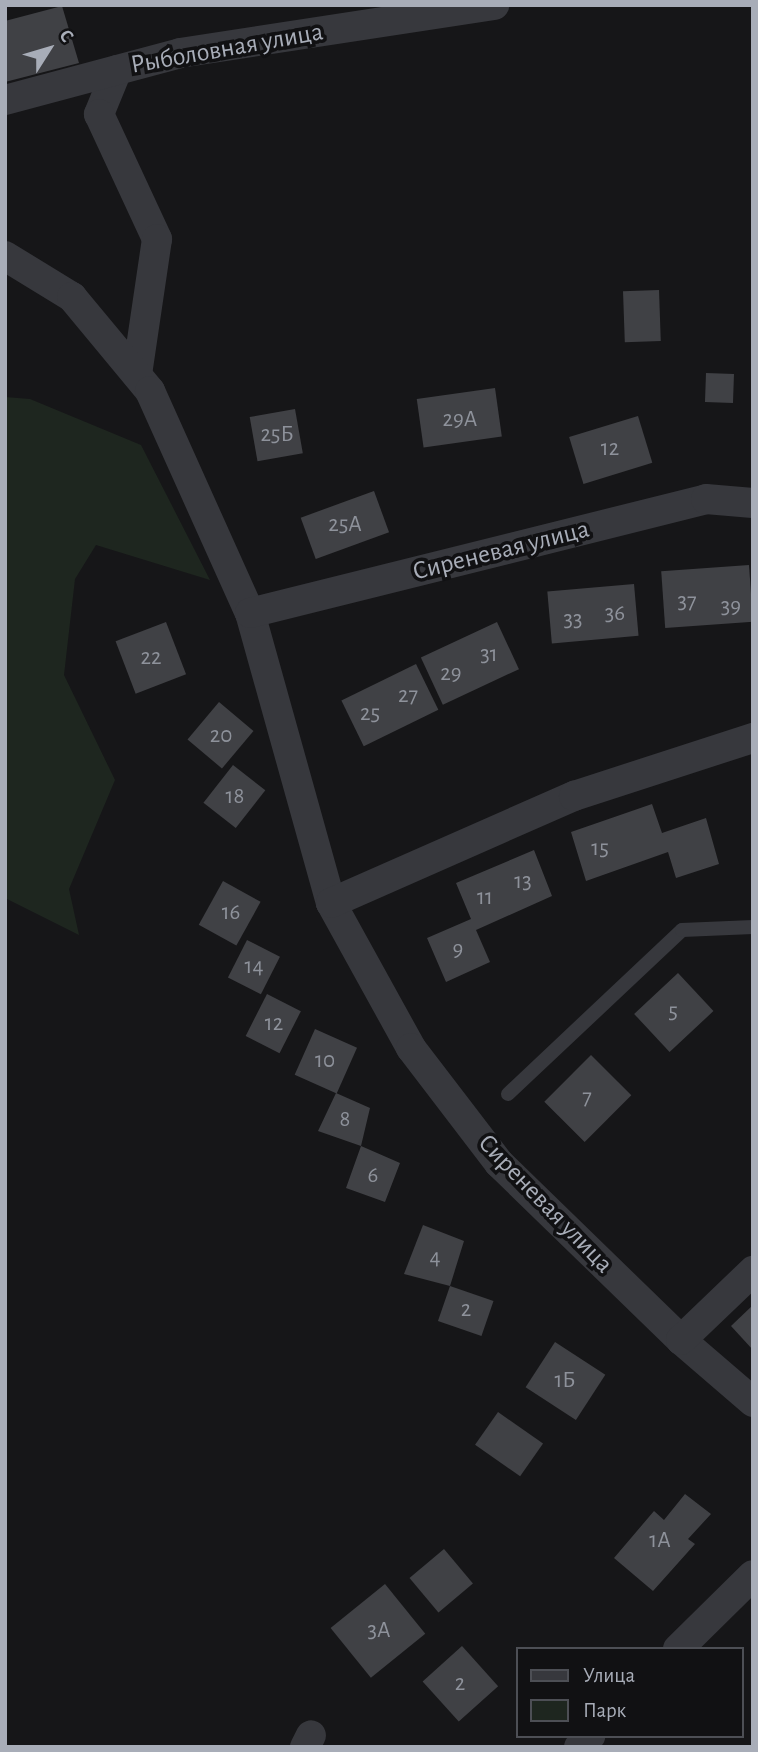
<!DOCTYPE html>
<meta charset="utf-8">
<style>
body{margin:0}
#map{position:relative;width:758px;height:1752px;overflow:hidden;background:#161618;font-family:"Alegreya Sans",sans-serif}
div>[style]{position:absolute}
.green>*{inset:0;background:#1e261f}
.building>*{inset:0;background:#404145;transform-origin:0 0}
.service>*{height:14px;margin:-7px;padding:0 7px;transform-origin:7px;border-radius:7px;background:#37383d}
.minor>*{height:30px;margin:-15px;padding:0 15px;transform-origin:15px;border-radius:15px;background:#37383d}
span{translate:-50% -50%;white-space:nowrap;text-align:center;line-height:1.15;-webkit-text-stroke:7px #111113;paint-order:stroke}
.number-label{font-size:23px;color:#8e929b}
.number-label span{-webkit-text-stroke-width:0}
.street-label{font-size:26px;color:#a8adb8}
.frame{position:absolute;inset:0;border:7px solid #a8adb8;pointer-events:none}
.legend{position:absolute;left:516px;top:1647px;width:228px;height:91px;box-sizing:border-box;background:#111113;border:2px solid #4d4f55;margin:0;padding:9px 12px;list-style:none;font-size:21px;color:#a8adb8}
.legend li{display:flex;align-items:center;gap:14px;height:35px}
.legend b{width:35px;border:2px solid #4d4f55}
.north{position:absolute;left:14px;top:14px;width:70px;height:70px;-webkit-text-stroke:5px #111113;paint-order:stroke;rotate:53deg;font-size:19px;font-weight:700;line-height:28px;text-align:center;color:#a8adb8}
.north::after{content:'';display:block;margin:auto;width:24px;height:32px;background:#a8adb8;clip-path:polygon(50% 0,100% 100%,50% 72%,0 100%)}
</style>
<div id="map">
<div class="green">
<div style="clip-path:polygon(5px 397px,30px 399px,141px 445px,210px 580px,96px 545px,75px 579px,64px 675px,115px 780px,69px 889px,79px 935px,5px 898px)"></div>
</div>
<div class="building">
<div style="clip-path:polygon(62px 6px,79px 63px,5px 82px,5px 21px)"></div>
<div style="left:659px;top:290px;width:51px;height:36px;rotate:88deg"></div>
<div style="left:706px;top:373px;width:28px;height:29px;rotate:2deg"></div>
<div style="left:495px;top:388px;width:49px;height:79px;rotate:82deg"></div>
<div style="left:295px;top:409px;width:45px;height:46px;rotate:80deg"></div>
<div style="left:638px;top:416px;width:49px;height:72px;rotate:73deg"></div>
<div style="left:374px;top:491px;width:44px;height:78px;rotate:70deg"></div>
<div style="left:749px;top:565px;width:57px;height:88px;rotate:86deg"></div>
<div style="left:634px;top:584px;width:52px;height:87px;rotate:85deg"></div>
<div style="left:166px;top:622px;width:56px;height:54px;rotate:69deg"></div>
<div style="left:497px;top:622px;width:52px;height:84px;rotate:65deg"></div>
<div style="left:416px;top:664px;width:51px;height:83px;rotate:64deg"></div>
<div style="left:219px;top:702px;width:45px;height:49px;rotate:40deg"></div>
<div style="left:233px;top:765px;width:41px;height:48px;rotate:38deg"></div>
<div style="clip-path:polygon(652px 804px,662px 833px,706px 818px,719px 864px,676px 878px,668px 852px,586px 881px,571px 832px)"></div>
<div style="clip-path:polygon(534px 850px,552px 896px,476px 930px,490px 962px,446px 982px,427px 938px,471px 919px,456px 883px)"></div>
<div style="left:223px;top:881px;width:43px;height:50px;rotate:29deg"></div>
<div style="left:247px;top:940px;width:37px;height:42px;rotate:27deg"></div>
<div style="left:678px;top:973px;width:52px;height:60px;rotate:47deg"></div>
<div style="left:267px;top:994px;width:38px;height:47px;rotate:27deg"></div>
<div style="left:315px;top:1029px;width:46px;height:50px;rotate:24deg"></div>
<div style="left:591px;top:1055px;width:57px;height:66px;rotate:45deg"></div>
<div style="clip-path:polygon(336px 1093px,370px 1108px,361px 1146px,400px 1163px,385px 1202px,346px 1188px,361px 1146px,318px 1131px)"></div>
<div style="clip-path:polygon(423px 1225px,464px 1241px,450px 1286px,404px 1274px)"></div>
<div style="left:450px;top:1286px;width:46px;height:37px;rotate:19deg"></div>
<div style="clip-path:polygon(753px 1305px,753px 1350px,731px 1326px)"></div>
<div style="left:555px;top:1342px;width:60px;height:54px;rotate:33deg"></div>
<div style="left:498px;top:1412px;width:55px;height:40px;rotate:35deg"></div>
<div style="clip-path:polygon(685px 1494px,711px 1514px,688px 1539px,695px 1544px,653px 1591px,614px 1558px,654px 1511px,664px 1520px)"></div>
<div style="left:444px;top:1549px;width:45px;height:45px;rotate:50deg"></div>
<div style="left:385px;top:1584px;width:64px;height:70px;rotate:51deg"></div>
<div style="left:462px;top:1646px;width:54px;height:53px;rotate:48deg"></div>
</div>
<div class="service">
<div style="left:508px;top:1094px;width:239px;rotate:-43.3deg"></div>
<div style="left:682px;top:930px;width:71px;rotate:-2.4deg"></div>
</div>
<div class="minor">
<div style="left:117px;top:70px;width:48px;rotate:112.2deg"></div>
<div style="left:99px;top:114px;width:138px;rotate:65.1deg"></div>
<div style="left:157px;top:239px;width:137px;rotate:98.4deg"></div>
<div style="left:5px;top:100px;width:181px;rotate:-15deg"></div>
<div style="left:180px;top:53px;width:318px;rotate:-8.7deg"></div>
<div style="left:5px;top:256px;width:79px;rotate:31.5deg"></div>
<div style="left:72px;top:297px;width:122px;rotate:50.3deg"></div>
<div style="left:150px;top:391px;width:243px;rotate:65.8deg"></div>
<div style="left:250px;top:613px;width:301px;rotate:74.4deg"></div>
<div style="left:331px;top:903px;width:166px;rotate:61.1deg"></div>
<div style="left:411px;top:1048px;width:145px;rotate:52.6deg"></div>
<div style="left:499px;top:1163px;width:254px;rotate:44.2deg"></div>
<div style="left:681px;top:1340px;width:95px;rotate:40.7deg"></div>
<div style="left:250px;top:613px;width:470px;rotate:-14deg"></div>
<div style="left:706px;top:499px;width:47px;rotate:4.9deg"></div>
<div style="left:331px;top:903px;width:266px;rotate:-23.8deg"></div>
<div style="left:574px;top:796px;width:188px;rotate:-18deg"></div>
<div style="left:681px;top:1340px;width:100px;rotate:-43.8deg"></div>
<div style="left:678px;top:1649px;width:105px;rotate:-44.6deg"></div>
<div style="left:305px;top:1747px;width:13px;rotate:-63deg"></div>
<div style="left:579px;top:1747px;width:16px;rotate:-45deg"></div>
</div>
<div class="number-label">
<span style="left:460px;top:420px">29А</span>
<span style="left:277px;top:435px">25Б</span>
<span style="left:610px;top:449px">12</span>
<span style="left:345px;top:525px">25А</span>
<span style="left:687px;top:602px">37</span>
<span style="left:731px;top:607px">39</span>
<span style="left:615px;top:614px">36</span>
<span style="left:573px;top:620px">33</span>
<span style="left:489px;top:655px">31</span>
<span style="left:151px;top:658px">22</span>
<span style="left:451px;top:674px">29</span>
<span style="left:408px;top:696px">27</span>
<span style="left:370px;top:714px">25</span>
<span style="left:221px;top:736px">20</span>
<span style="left:235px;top:797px">18</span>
<span style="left:600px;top:849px">15</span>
<span style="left:523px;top:882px">13</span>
<span style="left:485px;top:898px">11</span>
<span style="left:231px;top:913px">16</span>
<span style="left:458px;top:950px">9</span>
<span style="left:254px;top:967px">14</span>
<span style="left:673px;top:1012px">5</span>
<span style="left:274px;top:1024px">12</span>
<span style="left:325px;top:1061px">10</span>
<span style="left:587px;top:1098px">7</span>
<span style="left:345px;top:1120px">8</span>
<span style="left:373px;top:1176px">6</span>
<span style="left:435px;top:1258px">4</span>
<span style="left:466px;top:1310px">2</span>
<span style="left:565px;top:1381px">1Б</span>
<span style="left:660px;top:1541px">1А</span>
<span style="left:379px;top:1631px">3А</span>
<span style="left:460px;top:1684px">2</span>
</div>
<div class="street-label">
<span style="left:227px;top:49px;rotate:-10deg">Рыболовная улица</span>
<span style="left:501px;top:551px;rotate:-14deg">Сиреневая улица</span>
<span style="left:545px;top:1204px;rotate:46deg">Сиреневая улица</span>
</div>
<div class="frame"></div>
<ul class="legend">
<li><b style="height:9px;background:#37383d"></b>Улица</li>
<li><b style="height:19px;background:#1e261f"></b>Парк</li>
</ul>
<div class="north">С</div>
</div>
